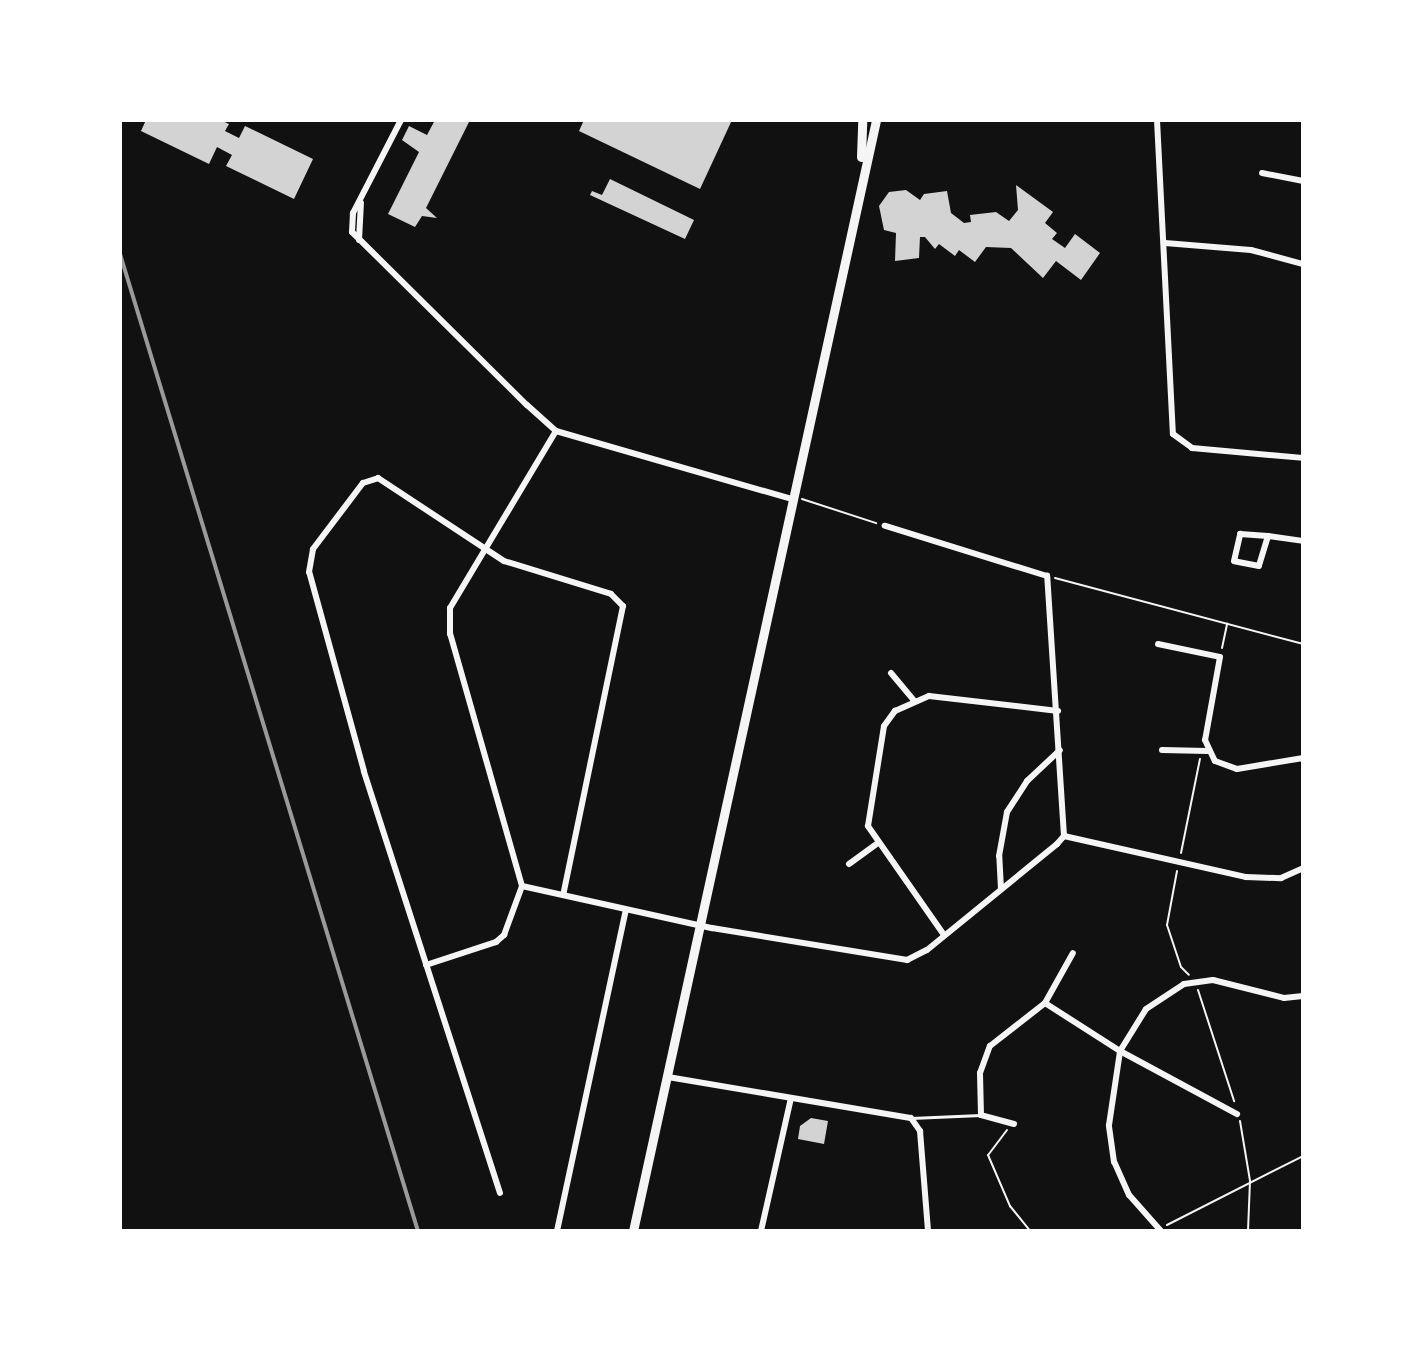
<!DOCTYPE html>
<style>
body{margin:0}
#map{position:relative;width:1423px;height:1351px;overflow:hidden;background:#111;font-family:"Sofia Sans Condensed",sans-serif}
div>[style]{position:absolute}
.building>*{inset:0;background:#d3d3d3}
.path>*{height:2px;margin:-1px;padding:0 1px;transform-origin:1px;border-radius:1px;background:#f5f5f5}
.service>*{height:3px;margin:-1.5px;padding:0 1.5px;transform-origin:1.5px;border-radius:1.5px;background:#f5f5f5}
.minor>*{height:6px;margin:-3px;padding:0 3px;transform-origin:3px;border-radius:3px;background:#f5f5f5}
.secondary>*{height:9px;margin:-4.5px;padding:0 4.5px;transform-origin:4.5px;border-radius:4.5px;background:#f5f5f5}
.rail>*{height:4px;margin:-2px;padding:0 2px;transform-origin:2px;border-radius:2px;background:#9a9a9a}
span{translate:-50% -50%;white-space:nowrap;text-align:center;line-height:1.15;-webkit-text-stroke:4.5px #fff;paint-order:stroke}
.frame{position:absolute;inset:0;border:122px solid #fff;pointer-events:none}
</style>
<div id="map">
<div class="building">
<div style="clip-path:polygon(146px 120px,220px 120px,229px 124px,225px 131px,239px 138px,245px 126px,313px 159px,294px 199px,226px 166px,232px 155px,217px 147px,209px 164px,141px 131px)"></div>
<div style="clip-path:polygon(435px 120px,470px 120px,426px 208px,437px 218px,422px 216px,415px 227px,388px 214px,419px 152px,402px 140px,409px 126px,427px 135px)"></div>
<div style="clip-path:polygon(584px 120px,732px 120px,700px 189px,579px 131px)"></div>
<div style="clip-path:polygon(610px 179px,694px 220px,685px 239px,590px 195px,592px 191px,602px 195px)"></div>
<div style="clip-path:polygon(1016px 185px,1053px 212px,1045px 223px,1057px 233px,1052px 239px,1065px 248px,1075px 234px,1100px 253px,1081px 280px,1056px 261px,1043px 278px,1011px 248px,986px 247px,975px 262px,959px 250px,955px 256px,939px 244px,935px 249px,925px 237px,920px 237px,919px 258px,895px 261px,896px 233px,884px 230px,879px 206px,889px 192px,906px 190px,920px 200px,924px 194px,947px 191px,951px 213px,964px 223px,971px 222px,970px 215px,996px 212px,1009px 221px,1018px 210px)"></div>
<div style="clip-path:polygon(811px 1118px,828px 1121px,824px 1144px,798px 1139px,800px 1126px)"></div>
</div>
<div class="path">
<div style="left:802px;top:499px;width:78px;rotate:18deg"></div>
<div style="left:1055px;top:578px;width:257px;rotate:14.9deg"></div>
<div style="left:1222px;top:648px;width:25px;rotate:-78deg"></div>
<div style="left:1181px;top:853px;width:96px;rotate:-78.6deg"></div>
<div style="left:1177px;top:871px;width:55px;rotate:100.5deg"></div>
<div style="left:1167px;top:925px;width:44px;rotate:71.6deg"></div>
<div style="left:1181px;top:967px;width:11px;rotate:45deg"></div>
<div style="left:1198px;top:990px;width:117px;rotate:72deg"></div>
<div style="left:1240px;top:1121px;width:61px;rotate:80.5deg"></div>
<div style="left:1250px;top:1181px;width:50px;rotate:92.3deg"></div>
<div style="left:1007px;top:1130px;width:31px;rotate:127deg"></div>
<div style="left:988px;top:1155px;width:56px;rotate:66.7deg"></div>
<div style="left:1010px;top:1206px;width:32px;rotate:51deg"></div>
<div style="left:1167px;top:1225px;width:153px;rotate:-26.9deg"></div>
</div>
<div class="service">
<div style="left:911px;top:1118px;width:70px;rotate:-2.5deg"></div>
</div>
<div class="minor">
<div style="left:401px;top:120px;width:105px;rotate:117.3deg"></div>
<div style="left:353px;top:213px;width:19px;rotate:93deg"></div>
<div style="left:352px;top:232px;width:246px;rotate:44.7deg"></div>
<div style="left:527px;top:405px;width:39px;rotate:42deg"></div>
<div style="left:556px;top:431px;width:246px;rotate:16.1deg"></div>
<div style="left:1157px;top:120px;width:314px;rotate:87.1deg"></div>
<div style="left:1173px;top:434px;width:24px;rotate:36deg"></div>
<div style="left:1192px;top:448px;width:111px;rotate:5.1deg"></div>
<div style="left:1262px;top:173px;width:42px;rotate:11deg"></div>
<div style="left:359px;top:240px;width:37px;rotate:-87deg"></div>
<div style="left:1165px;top:243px;width:86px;rotate:4.7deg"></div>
<div style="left:1251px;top:250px;width:54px;rotate:15.1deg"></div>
<div style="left:1268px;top:536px;width:31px;rotate:107deg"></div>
<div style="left:1259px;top:566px;width:25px;rotate:-169deg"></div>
<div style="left:1234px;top:561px;width:28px;rotate:-77deg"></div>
<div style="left:1240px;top:534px;width:28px;rotate:4deg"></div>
<div style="left:1268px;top:536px;width:35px;rotate:8deg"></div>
<div style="left:1158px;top:644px;width:63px;rotate:11.8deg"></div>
<div style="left:1220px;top:657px;width:84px;rotate:100.2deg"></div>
<div style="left:1205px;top:740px;width:23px;rotate:65deg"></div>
<div style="left:1215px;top:761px;width:23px;rotate:20deg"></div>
<div style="left:1237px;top:769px;width:67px;rotate:-9.5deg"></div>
<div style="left:891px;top:673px;width:35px;rotate:50deg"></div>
<div style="left:1162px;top:750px;width:45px;rotate:1.3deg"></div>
<div style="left:1064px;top:836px;width:187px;rotate:12.7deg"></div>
<div style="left:1246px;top:877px;width:35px;rotate:2deg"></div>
<div style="left:1281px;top:878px;width:24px;rotate:-24deg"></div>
<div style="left:849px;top:864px;width:34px;rotate:-36deg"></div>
<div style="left:522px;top:886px;width:262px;rotate:-105.9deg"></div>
<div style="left:450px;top:634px;width:26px;rotate:-90deg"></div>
<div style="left:450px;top:608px;width:206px;rotate:-59.1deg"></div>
<div style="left:1001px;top:889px;width:33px;rotate:-93deg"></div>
<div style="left:999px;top:856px;width:45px;rotate:-79.7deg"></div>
<div style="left:1007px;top:812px;width:37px;rotate:-57deg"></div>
<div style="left:1027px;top:781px;width:45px;rotate:-43.2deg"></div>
<div style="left:944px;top:935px;width:133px;rotate:-124.9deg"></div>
<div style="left:868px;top:826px;width:101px;rotate:-80.9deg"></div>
<div style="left:884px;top:726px;width:19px;rotate:-54deg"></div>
<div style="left:895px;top:711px;width:37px;rotate:-24deg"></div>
<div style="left:929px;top:696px;width:130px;rotate:6.6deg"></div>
<div style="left:426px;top:965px;width:74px;rotate:-18.2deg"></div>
<div style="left:496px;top:942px;width:11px;rotate:-41deg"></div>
<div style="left:504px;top:935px;width:52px;rotate:-69.8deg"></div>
<div style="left:522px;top:886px;width:195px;rotate:12.5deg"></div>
<div style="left:712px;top:928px;width:198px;rotate:9.3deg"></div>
<div style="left:907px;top:960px;width:22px;rotate:-27deg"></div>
<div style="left:927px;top:950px;width:168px;rotate:-39.2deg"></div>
<div style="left:1057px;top:844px;width:11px;rotate:-49deg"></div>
<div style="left:1064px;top:836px;width:261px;rotate:-93.7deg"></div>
<div style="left:1047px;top:576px;width:170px;rotate:-162.8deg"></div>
<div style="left:1045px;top:1003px;width:57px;rotate:-60.8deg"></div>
<div style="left:668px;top:1077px;width:246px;rotate:9.6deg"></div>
<div style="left:911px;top:1118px;width:16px;rotate:55deg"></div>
<div style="left:920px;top:1131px;width:100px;rotate:85.4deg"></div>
<div style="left:1014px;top:1124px;width:34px;rotate:-165deg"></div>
<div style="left:981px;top:1115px;width:42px;rotate:-91.4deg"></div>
<div style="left:980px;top:1073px;width:29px;rotate:-70deg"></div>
<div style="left:990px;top:1046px;width:70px;rotate:-38deg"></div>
<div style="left:1045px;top:1003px;width:89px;rotate:32.6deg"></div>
<div style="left:1120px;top:1051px;width:133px;rotate:28.3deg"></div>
<div style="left:500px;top:1193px;width:443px;rotate:-107.9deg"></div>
<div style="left:364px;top:771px;width:206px;rotate:-105.4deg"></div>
<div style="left:309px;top:572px;width:23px;rotate:-80deg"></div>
<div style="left:313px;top:549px;width:83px;rotate:-52.9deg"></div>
<div style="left:363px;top:483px;width:16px;rotate:-18deg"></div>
<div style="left:378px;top:478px;width:151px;rotate:33.4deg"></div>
<div style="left:504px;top:561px;width:112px;rotate:17.1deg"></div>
<div style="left:611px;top:594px;width:17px;rotate:45deg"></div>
<div style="left:623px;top:606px;width:295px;rotate:101.7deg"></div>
<div style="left:557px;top:1231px;width:329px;rotate:-77.9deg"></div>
<div style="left:761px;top:1231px;width:136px;rotate:-77.3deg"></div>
<div style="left:1161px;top:1231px;width:48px;rotate:-131.6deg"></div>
<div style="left:1129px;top:1195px;width:36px;rotate:-114deg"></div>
<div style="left:1114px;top:1162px;width:37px;rotate:-98deg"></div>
<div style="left:1109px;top:1125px;width:75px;rotate:-81.5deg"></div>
<div style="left:1120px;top:1051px;width:49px;rotate:-58.2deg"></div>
<div style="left:1146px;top:1009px;width:45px;rotate:-33.3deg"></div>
<div style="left:1184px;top:984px;width:29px;rotate:-8deg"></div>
<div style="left:1213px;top:980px;width:73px;rotate:14.2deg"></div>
<div style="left:1284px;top:998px;width:19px;rotate:-6deg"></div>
</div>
<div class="secondary">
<div style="left:861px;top:157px;width:37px;rotate:-88deg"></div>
<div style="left:633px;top:1231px;width:1137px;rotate:-77.66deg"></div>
</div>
<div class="rail">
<div style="left:120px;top:254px;width:1021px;rotate:73.04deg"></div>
</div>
<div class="frame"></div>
</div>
